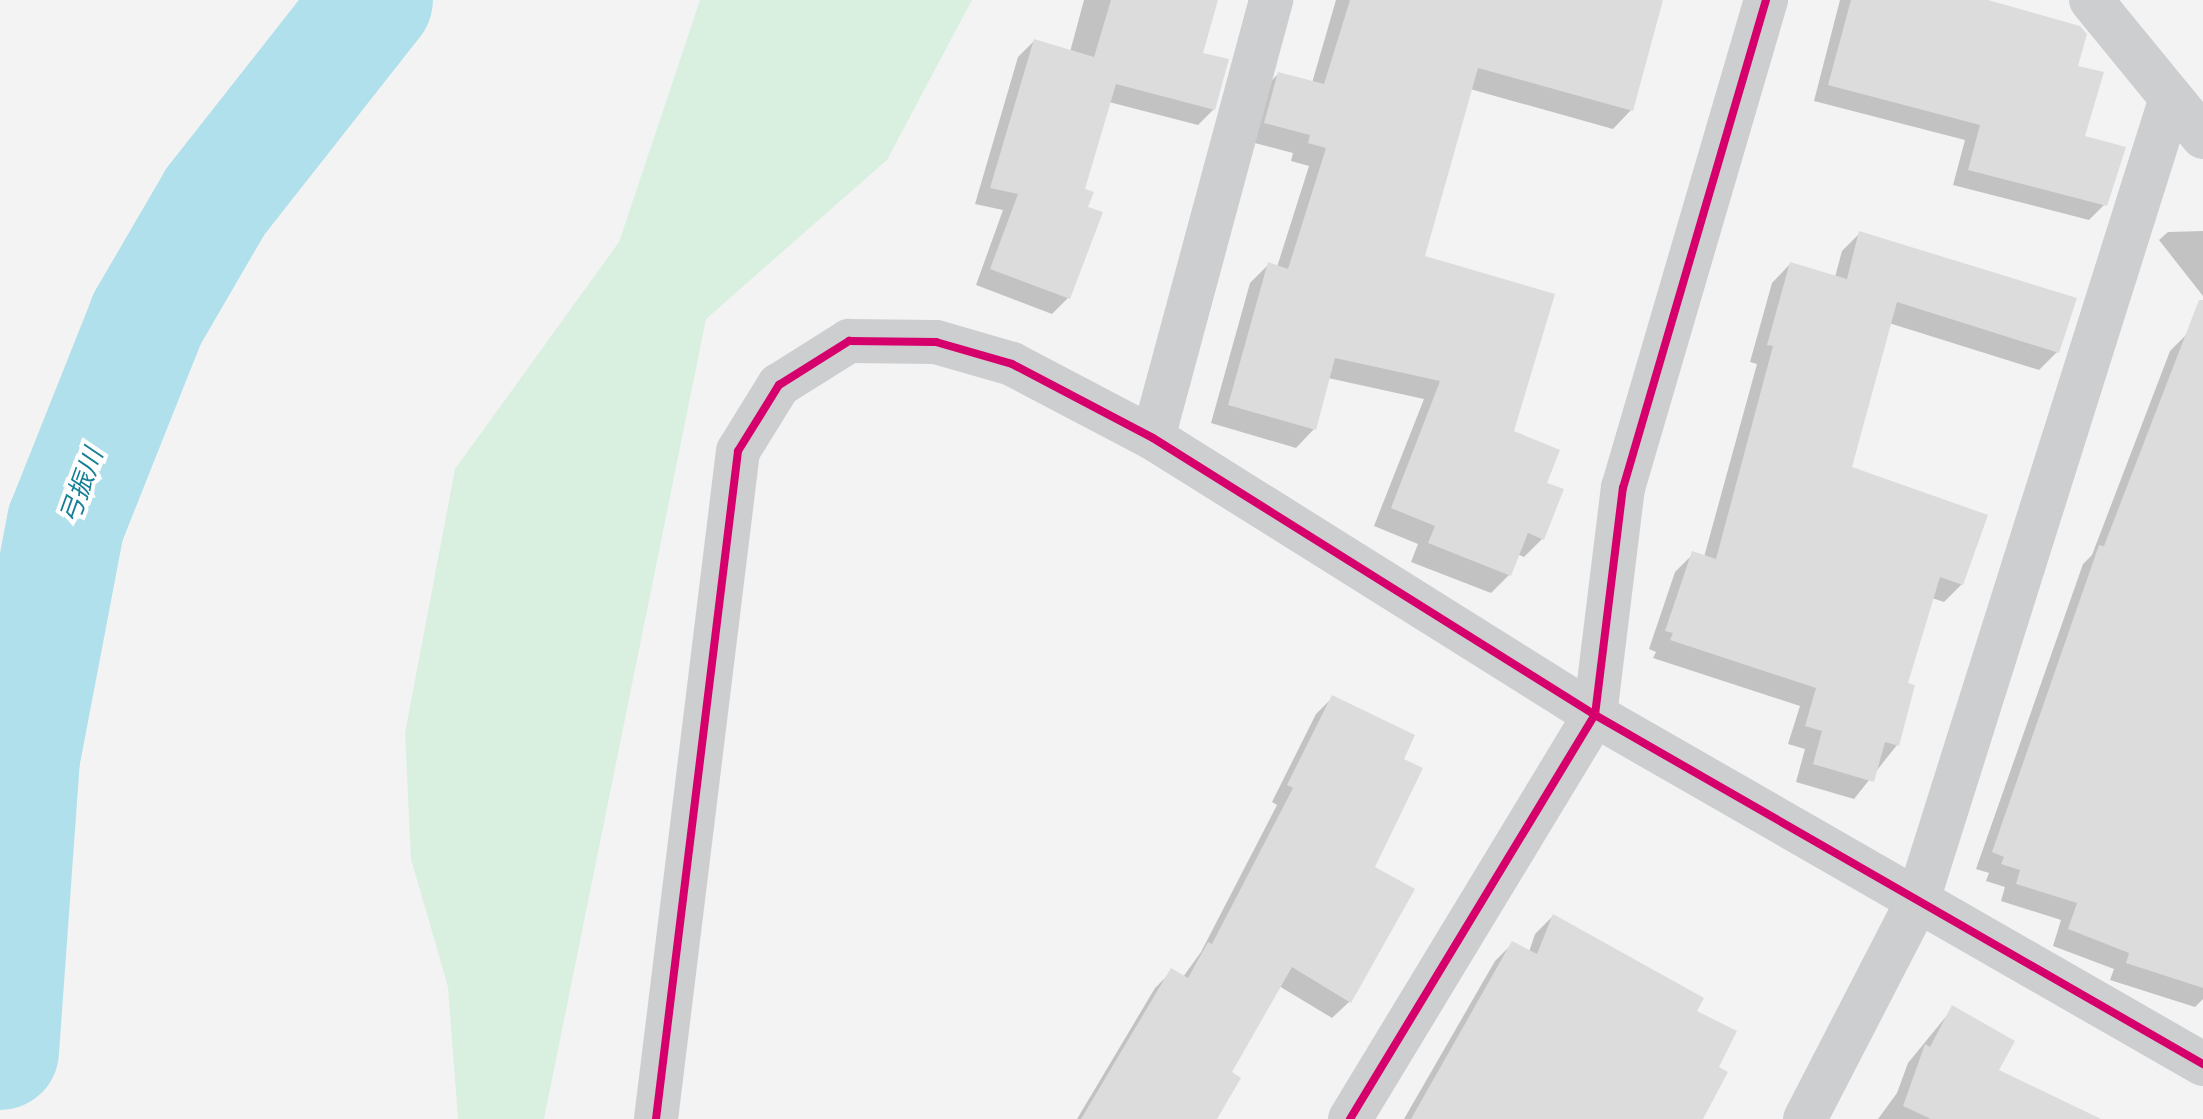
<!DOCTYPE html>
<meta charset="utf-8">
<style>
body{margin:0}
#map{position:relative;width:2203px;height:1119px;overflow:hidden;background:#f3f3f3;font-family:Inter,"Noto Sans JP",sans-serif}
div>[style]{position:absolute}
.green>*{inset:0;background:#d9f0e1}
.shadow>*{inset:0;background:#0003}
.river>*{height:118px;margin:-59px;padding:0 59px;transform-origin:59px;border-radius:59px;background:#b0e0eb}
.building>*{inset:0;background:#dcdcdd}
.minor>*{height:44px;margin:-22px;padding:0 22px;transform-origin:22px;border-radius:22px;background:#ccced0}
.tertiary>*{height:44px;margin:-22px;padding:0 22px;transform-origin:22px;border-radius:22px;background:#ccced0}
.cycleway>*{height:8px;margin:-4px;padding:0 4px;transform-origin:4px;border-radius:4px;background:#d6006c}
span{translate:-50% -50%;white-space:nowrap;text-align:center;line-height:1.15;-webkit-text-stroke:8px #fff;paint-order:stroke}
.water-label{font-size:26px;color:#157f97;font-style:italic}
</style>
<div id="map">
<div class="green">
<div style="clip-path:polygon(700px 0,972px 0,887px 160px,706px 319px,544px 1119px,458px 1119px,448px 987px,411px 859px,405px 733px,455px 469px,619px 242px)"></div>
</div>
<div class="shadow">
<div style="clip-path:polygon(1084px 0,1216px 0,1200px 54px,1214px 109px,1198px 125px,1109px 102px,1083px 191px,1086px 208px,1068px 298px,1052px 314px,976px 285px,1003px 210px,975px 204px,1018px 57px,1034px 41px,1070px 52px)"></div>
<div style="clip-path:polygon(1336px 0,1661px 0,1631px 110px,1613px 129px,1470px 89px,1423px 257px,1511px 433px,1544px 484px,1542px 539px,1524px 557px,1517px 554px,1509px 575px,1491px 593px,1411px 562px,1418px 544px,1374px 526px,1424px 399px,1328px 378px,1314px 429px,1296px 448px,1211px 423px,1250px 283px,1268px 265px,1277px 267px,1309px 166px,1291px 161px,1293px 153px,1247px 141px,1260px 93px,1278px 74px,1312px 83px)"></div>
<div style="clip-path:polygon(1840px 0,1961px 0,2076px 67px,2083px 137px,2105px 204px,2089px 220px,1953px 185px,1965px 140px,1814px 101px)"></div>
<div style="clip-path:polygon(2203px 231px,2203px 296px,2159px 240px,2168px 232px)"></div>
<div style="clip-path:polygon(1860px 233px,2057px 352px,2039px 370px,1889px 323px,1850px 468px,1962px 584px,1944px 602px,1932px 598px,1906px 684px,1897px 745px,1854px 799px,1796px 782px,1805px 749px,1788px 744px,1800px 706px,1653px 658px,1656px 652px,1649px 649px,1675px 572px,1693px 554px,1704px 557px,1757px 364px,1750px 362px,1772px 283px,1790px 264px,1835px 277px,1842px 251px)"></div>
<div style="clip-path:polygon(2187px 334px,2203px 339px,2203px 999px,2195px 1007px,2110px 980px,2114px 969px,2053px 946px,2061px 920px,2001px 901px,2005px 887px,1986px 881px,1989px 873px,1976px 869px,2083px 564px,2092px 555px,2170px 351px)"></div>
<div style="clip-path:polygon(1333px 697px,1401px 760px,1373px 868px,1349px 1002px,1332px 1018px,1279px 986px,1229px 1073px,1215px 1119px,1077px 1119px,1155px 988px,1172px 971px,1183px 977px,1201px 952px,1277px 805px,1272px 802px,1316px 714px)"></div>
<div style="clip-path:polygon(1553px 916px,1695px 1012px,1716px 1068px,1700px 1119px,1404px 1119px,1495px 961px,1513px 943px,1529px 952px,1535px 934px)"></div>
<div style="clip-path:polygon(1953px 1008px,2027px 1119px,1878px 1119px,1897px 1093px,1908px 1063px)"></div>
</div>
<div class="river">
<div style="left:0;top:1051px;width:294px;rotate:-85.9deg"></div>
<div style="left:21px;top:758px;width:239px;rotate:-79.2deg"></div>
<div style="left:66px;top:523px;width:219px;rotate:-68.3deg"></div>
<div style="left:147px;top:319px;width:135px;rotate:-59.8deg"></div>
<div style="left:215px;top:202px;width:257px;rotate:-51.8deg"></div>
</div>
<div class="building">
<div style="clip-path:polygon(1111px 0,1218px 0,1203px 53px,1229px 59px,1215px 110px,1116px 84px,1085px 189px,1094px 192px,1088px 207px,1103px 212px,1070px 299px,990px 269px,1018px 194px,990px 188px,1034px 39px,1094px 57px)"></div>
<div style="clip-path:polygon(1350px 0,1663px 0,1633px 111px,1478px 68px,1425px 256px,1555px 294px,1514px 431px,1560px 450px,1547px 483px,1564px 489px,1544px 540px,1528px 533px,1511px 576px,1428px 543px,1435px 526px,1391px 508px,1440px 381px,1335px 358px,1316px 430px,1228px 405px,1268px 262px,1288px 269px,1326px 148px,1308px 143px,1310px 135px,1264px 123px,1278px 72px,1324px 84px)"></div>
<div style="clip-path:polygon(1851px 0,1988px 0,2080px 26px,2087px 34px,2078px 66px,2104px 72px,2085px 136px,2126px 147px,2107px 206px,1968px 170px,1980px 125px,1828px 85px)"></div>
<div style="clip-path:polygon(1859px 231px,2077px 298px,2059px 353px,1897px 302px,1852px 467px,1988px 515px,1963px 585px,1940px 577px,1908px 683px,1915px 685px,1899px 746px,1885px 742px,1874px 782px,1813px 764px,1822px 731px,1805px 726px,1816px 688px,1670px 640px,1673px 633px,1665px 631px,1692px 551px,1716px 559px,1773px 346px,1767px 345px,1790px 262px,1847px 279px)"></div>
<div style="clip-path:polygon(2199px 300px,2203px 300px,2203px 988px,2126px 963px,2129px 953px,2068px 929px,2077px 903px,2016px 884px,2020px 870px,2001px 864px,2004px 857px,1992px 852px,2099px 545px,2104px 546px)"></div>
<div style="clip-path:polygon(1332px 695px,1415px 735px,1404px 759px,1423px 768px,1375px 867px,1415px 889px,1351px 1003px,1292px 967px,1232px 1072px,1241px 1078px,1217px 1119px,1081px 1119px,1171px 968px,1188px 978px,1208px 942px,1212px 944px,1293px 788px,1287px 785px)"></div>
<div style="clip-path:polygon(1553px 914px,1704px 998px,1697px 1011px,1737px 1031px,1719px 1067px,1728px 1072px,1703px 1119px,1411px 1119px,1512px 941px,1537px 954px)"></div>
<div style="clip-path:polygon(1952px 1005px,2015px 1041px,1999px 1070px,2101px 1119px,1931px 1119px,1903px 1106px,1925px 1044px,1930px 1047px)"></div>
</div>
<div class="minor">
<div style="left:2091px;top:0;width:177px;rotate:50.7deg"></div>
<div style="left:1153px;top:438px;width:454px;rotate:-74.9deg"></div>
<div style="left:1595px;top:715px;width:701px;rotate:29.86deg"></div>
<div style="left:1350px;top:1119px;width:472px;rotate:-58.8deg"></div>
<div style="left:1595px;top:715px;width:229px;rotate:-83deg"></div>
<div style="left:1623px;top:488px;width:509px;rotate:-73.67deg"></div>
<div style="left:1805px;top:1119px;width:246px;rotate:-62.7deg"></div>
<div style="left:1918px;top:900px;width:841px;rotate:-72.49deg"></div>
</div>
<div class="tertiary">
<div style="left:656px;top:1119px;width:673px;rotate:-83deg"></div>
<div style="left:738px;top:451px;width:78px;rotate:-58.2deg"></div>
<div style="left:779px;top:385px;width:83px;rotate:-32.2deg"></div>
<div style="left:849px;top:341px;width:87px;rotate:0.7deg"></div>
<div style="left:936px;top:342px;width:79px;rotate:16.1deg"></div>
<div style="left:1012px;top:364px;width:159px;rotate:27.7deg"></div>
<div style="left:1153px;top:438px;width:522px;rotate:32.08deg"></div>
</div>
<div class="cycleway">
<div style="left:656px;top:1119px;width:673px;rotate:-83deg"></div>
<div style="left:738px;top:451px;width:78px;rotate:-58.2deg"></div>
<div style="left:779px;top:385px;width:83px;rotate:-32.2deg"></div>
<div style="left:849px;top:341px;width:87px;rotate:0.7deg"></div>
<div style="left:936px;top:342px;width:79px;rotate:16.1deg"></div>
<div style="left:1012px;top:364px;width:159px;rotate:27.7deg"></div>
<div style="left:1153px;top:438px;width:522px;rotate:32.08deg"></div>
<div style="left:1595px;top:715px;width:701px;rotate:29.86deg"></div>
<div style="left:1350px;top:1119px;width:472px;rotate:-58.8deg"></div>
<div style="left:1595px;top:715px;width:229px;rotate:-83deg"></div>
<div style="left:1623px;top:488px;width:509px;rotate:-73.67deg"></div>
</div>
<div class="water-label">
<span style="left:81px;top:486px;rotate:-70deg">弓振川</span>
</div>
</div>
